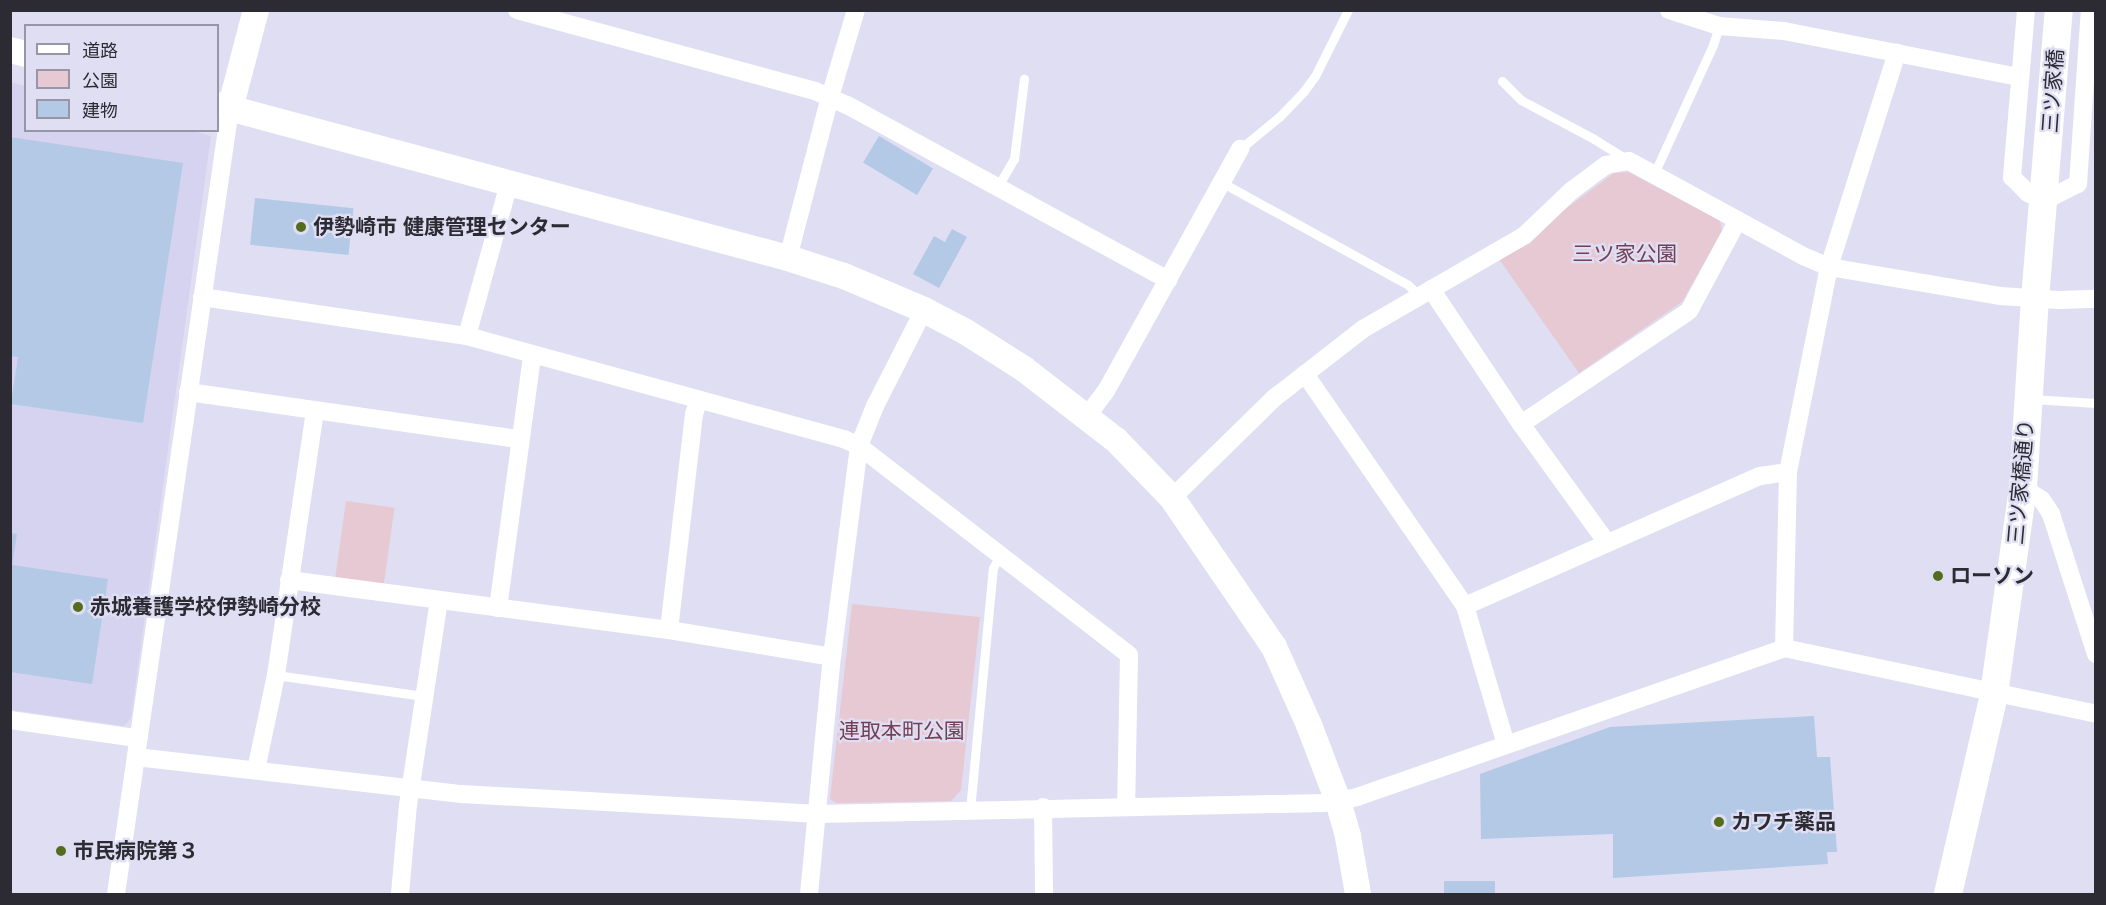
<!DOCTYPE html>
<meta charset="utf-8">
<style>
body{margin:0}
#map{position:relative;width:2106px;height:905px;overflow:hidden;background:#e0def3;font-family:Helvetica,"Noto Sans JP",sans-serif}
div>[style]{position:absolute}
.built>*{inset:0;background:#d5d3ef}
.green>*{inset:0;background:#e6c9d3;transform-origin:0 0}
.building>*{inset:0;background:#b3c9e6;transform-origin:0 0}
.lane>*{height:9px;margin:-4.5px;padding:0 4.5px;transform-origin:4.5px;border-radius:4.5px;background:#fff}
.street>*{height:18px;margin:-9px;padding:0 9px;transform-origin:9px;border-radius:9px;background:#fff}
.secondary>*{height:26px;margin:-13px;padding:0 13px;transform-origin:13px;border-radius:13px;background:#fff}
.primary>*{height:28px;margin:-14px;padding:0 14px;transform-origin:14px;border-radius:14px;background:#fff}
.dots>*{width:16px;height:16px;translate:-50% -50%;box-sizing:border-box;border:3px solid #e0def3;border-radius:50%}
span{translate:-50% -50%;white-space:nowrap;text-align:center;line-height:1.15;-webkit-text-stroke:4.5px #e0def3;paint-order:stroke}
.street-label{font-size:21px;color:#2c2b33}
.poi-label{font-size:21px;color:#2c2b33;font-weight:700}
.left{translate:0 -50%;text-align:left}
.park-label{font-size:21px;color:#744056}
.frame{position:absolute;inset:0;border:12px solid #2c2b33;pointer-events:none}
.legend{position:absolute;left:24px;top:24px;width:195px;height:108px;box-sizing:border-box;background:#e0def3;border:2px solid #9896a6;margin:0;padding:8px 10px;list-style:none;font-size:18px;color:#2c2b33}
.legend li{display:flex;align-items:center;gap:12px;height:30px}
.legend b{width:30px;border:2px solid #9896a6}
</style>
<div id="map">
<div class="built">
<div style="clip-path:polygon(11px 82px,25px 86px,26px 130px,190px 130px,211px 136px,131px 718px,124px 726px,11px 710px)"></div>
</div>
<div class="green">
<div style="clip-path:polygon(1628px 172px,1720px 220px,1722px 231px,1682px 302px,1579px 373px,1499px 259px,1530px 243px,1564px 210px,1614px 173px)"></div>
<div style="left:346px;top:501px;width:49px;height:81px;rotate:8deg"></div>
<div style="clip-path:polygon(852px 604px,980px 617px,961px 790px,951px 801px,836px 803px,830px 799px)"></div>
</div>
<div class="building">
<div style="left:879px;top:136px;width:63px;height:31px;rotate:31deg"></div>
<div style="clip-path:polygon(10px 137px,183px 163px,143px 423px,11px 404px,18px 357px,10px 356px)"></div>
<div style="left:255px;top:198px;width:99px;height:47px;rotate:6deg"></div>
<div style="clip-path:polygon(952px 229px,967px 237px,939px 288px,913px 274px,934px 236px,945px 242px)"></div>
<div style="clip-path:polygon(10px 533px,17px 534px,12px 565px,108px 579px,92px 684px,10px 672px)"></div>
<div style="clip-path:polygon(1814px 716px,1817px 757px,1830px 757px,1837px 852px,1827px 852px,1828px 864px,1613px 878px,1613px 834px,1481px 839px,1480px 774px,1610px 727px)"></div>
<div style="left:1495px;top:881px;width:13px;height:51px;rotate:90deg"></div>
</div>
<div class="lane">
<div style="left:1502px;top:81px;width:27px;rotate:45deg"></div>
<div style="left:1521px;top:100px;width:83px;rotate:28.1deg"></div>
<div style="left:1594px;top:139px;width:39px;rotate:32deg"></div>
<div style="left:1240px;top:149px;width:52px;rotate:-39.5deg"></div>
<div style="left:1280px;top:116px;width:35px;rotate:-46deg"></div>
<div style="left:1304px;top:91px;width:19px;rotate:-54deg"></div>
<div style="left:1315px;top:76px;width:74px;rotate:-63.4deg"></div>
<div style="left:1653px;top:176px;width:144px;rotate:-65.4deg"></div>
<div style="left:1713px;top:45px;width:20px;rotate:-72deg"></div>
<div style="left:1221px;top:182px;width:213px;rotate:28.8deg"></div>
<div style="left:1408px;top:285px;width:16px;rotate:43deg"></div>
<div style="left:997px;top:188px;width:34px;rotate:-60deg"></div>
<div style="left:1014px;top:159px;width:81px;rotate:-82.9deg"></div>
<div style="left:2031px;top:399px;width:65px;rotate:3.5deg"></div>
<div style="left:276px;top:675px;width:149px;rotate:8.1deg"></div>
<div style="left:970px;top:810px;width:243px;rotate:-84.6deg"></div>
<div style="left:993px;top:568px;width:15px;rotate:-62deg"></div>
</div>
<div class="street">
<div style="left:517px;top:10px;width:309px;rotate:15.2deg"></div>
<div style="left:815px;top:91px;width:35px;rotate:24deg"></div>
<div style="left:847px;top:105px;width:366px;rotate:28.6deg"></div>
<div style="left:1669px;top:10px;width:52px;rotate:17.7deg"></div>
<div style="left:1719px;top:26px;width:65px;rotate:4.4deg"></div>
<div style="left:1784px;top:31px;width:239px;rotate:11.1deg"></div>
<div style="left:2026px;top:10px;width:168px;rotate:94.8deg"></div>
<div style="left:2012px;top:177px;width:23px;rotate:45deg"></div>
<div style="left:2028px;top:193px;width:18px;rotate:27deg"></div>
<div style="left:2044px;top:201px;width:38px;rotate:-27deg"></div>
<div style="left:2078px;top:184px;width:174px;rotate:-86.1deg"></div>
<div style="left:788px;top:258px;width:166px;rotate:-75.4deg"></div>
<div style="left:830px;top:97px;width:91px;rotate:-73.4deg"></div>
<div style="left:1431px;top:289px;width:162px;rotate:56.3deg"></div>
<div style="left:1521px;top:424px;width:147px;rotate:54.1deg"></div>
<div style="left:202px;top:297px;width:268px;rotate:8.4deg"></div>
<div style="left:467px;top:336px;width:391px;rotate:15.3deg"></div>
<div style="left:844px;top:439px;width:17px;rotate:25deg"></div>
<div style="left:859px;top:446px;width:341px;rotate:37.7deg"></div>
<div style="left:1129px;top:655px;width:150px;rotate:91.1deg"></div>
<div style="left:467px;top:336px;width:159px;rotate:-74.6deg"></div>
<div style="left:1305px;top:374px;width:282px;rotate:55.4deg"></div>
<div style="left:1465px;top:606px;width:144px;rotate:73.5deg"></div>
<div style="left:188px;top:392px;width:334px;rotate:8.1deg"></div>
<div style="left:1087px;top:416px;width:31px;rotate:-53deg"></div>
<div style="left:1106px;top:391px;width:277px;rotate:-61deg"></div>
<div style="left:1521px;top:424px;width:202px;rotate:-33.9deg"></div>
<div style="left:1689px;top:311px;width:103px;rotate:-61.7deg"></div>
<div style="left:2023px;top:488px;width:22px;rotate:32deg"></div>
<div style="left:2042px;top:500px;width:17px;rotate:57deg"></div>
<div style="left:2051px;top:514px;width:147px;rotate:72.2deg"></div>
<div style="left:1172px;top:498px;width:143px;rotate:-44.4deg"></div>
<div style="left:1274px;top:398px;width:21px;rotate:-37deg"></div>
<div style="left:1291px;top:385px;width:91px;rotate:-37.9deg"></div>
<div style="left:1363px;top:329px;width:187px;rotate:-30.1deg"></div>
<div style="left:1525px;top:235px;width:64px;rotate:-43.7deg"></div>
<div style="left:1571px;top:191px;width:44px;rotate:-36.6deg"></div>
<div style="left:1606px;top:165px;width:23px;rotate:-10deg"></div>
<div style="left:1629px;top:161px;width:198px;rotate:28.6deg"></div>
<div style="left:1803px;top:256px;width:28px;rotate:23deg"></div>
<div style="left:1829px;top:267px;width:173px;rotate:9.6deg"></div>
<div style="left:2000px;top:296px;width:59px;rotate:3.9deg"></div>
<div style="left:2059px;top:300px;width:37px;rotate:-2deg"></div>
<div style="left:289px;top:580px;width:383px;rotate:7.5deg"></div>
<div style="left:669px;top:630px;width:165px;rotate:9.4deg"></div>
<div style="left:1465px;top:606px;width:322px;rotate:-23.8deg"></div>
<div style="left:1760px;top:476px;width:28px;rotate:-8deg"></div>
<div style="left:498px;top:608px;width:255px;rotate:-82.3deg"></div>
<div style="left:669px;top:630px;width:217px;rotate:-83.4deg"></div>
<div style="left:694px;top:414px;width:15px;rotate:-70deg"></div>
<div style="left:1784px;top:648px;width:176px;rotate:-88.7deg"></div>
<div style="left:1788px;top:472px;width:209px;rotate:-78.7deg"></div>
<div style="left:1829px;top:267px;width:225px;rotate:-72.4deg"></div>
<div style="left:10px;top:720px;width:128px;rotate:8.1deg"></div>
<div style="left:136px;top:757px;width:328px;rotate:6.5deg"></div>
<div style="left:462px;top:794px;width:357px;rotate:3.2deg"></div>
<div style="left:818px;top:814px;width:506px;rotate:-1.25deg"></div>
<div style="left:1324px;top:803px;width:34px;rotate:-10deg"></div>
<div style="left:1357px;top:797px;width:452px;rotate:-19.2deg"></div>
<div style="left:1784px;top:648px;width:319px;rotate:11.9deg"></div>
<div style="left:256px;top:770px;width:97px;rotate:-78.1deg"></div>
<div style="left:276px;top:675px;width:267px;rotate:-81.6deg"></div>
<div style="left:1043px;top:807px;width:87px;rotate:89.3deg"></div>
<div style="left:116px;top:894px;width:793px;rotate:-81.74deg"></div>
<div style="left:400px;top:894px;width:89px;rotate:-84.9deg"></div>
<div style="left:408px;top:805px;width:206px;rotate:-81.4deg"></div>
<div style="left:809px;top:894px;width:238px;rotate:-84.5deg"></div>
<div style="left:832px;top:657px;width:213px;rotate:-82.7deg"></div>
<div style="left:859px;top:446px;width:43px;rotate:-68.2deg"></div>
<div style="left:875px;top:406px;width:108px;rotate:-63deg"></div>
</div>
<div class="secondary">
<div style="left:10px;top:50px;width:16px;rotate:14deg"></div>
<div style="left:218px;top:105px;width:590px;rotate:15.03deg"></div>
<div style="left:788px;top:258px;width:59px;rotate:17.8deg"></div>
<div style="left:844px;top:276px;width:87px;rotate:23deg"></div>
<div style="left:924px;top:310px;width:47px;rotate:27.6deg"></div>
<div style="left:966px;top:332px;width:69px;rotate:32.5deg"></div>
<div style="left:1024px;top:369px;width:116px;rotate:37.7deg"></div>
<div style="left:1116px;top:440px;width:81px;rotate:46deg"></div>
<div style="left:1172px;top:498px;width:181px;rotate:55.6deg"></div>
<div style="left:1274px;top:647px;width:85px;rotate:65.8deg"></div>
<div style="left:1309px;top:725px;width:81px;rotate:69.1deg"></div>
<div style="left:1338px;top:801px;width:37px;rotate:74deg"></div>
<div style="left:1348px;top:837px;width:58px;rotate:80deg"></div>
<div style="left:230px;top:109px;width:102px;rotate:-75.3deg"></div>
</div>
<div class="primary">
<div style="left:1948px;top:894px;width:205px;rotate:-77deg"></div>
<div style="left:1994px;top:694px;width:208px;rotate:-82deg"></div>
<div style="left:2023px;top:488px;width:189px;rotate:-86.4deg"></div>
<div style="left:2035px;top:299px;width:290px;rotate:-85.3deg"></div>
</div>
<div class="dots">
<div style="left:301px;top:227px;background:#546c1d"></div>
<div style="left:1938px;top:576px;background:#546c1d"></div>
<div style="left:78px;top:607px;background:#546c1d"></div>
<div style="left:1719px;top:822px;background:#546c1d"></div>
<div style="left:61px;top:851px;background:#546c1d"></div>
</div>
<div class="street-label">
<span style="left:2053px;top:91px;rotate:-86deg">三ツ家橋</span>
<span style="left:2021px;top:482px;rotate:-85deg">三ツ家橋通り</span>
</div>
<div class="poi-label">
<span class="left" style="left:313px;top:227px">伊勢崎市 健康管理センター</span>
<span class="left" style="left:1950px;top:576px">ローソン</span>
<span class="left" style="left:90px;top:607px">赤城養護学校伊勢崎分校</span>
<span class="left" style="left:1731px;top:822px">カワチ薬品</span>
<span class="left" style="left:73px;top:851px">市民病院第３</span>
</div>
<div class="park-label">
<span style="left:1625px;top:254px">三ツ家公園</span>
<span style="left:902px;top:731px">連取本町公園</span>
</div>
<div class="frame"></div>
<ul class="legend">
<li><b style="height:8px;background:#fff"></b>道路</li>
<li><b style="height:16px;background:#e6c9d3"></b>公園</li>
<li><b style="height:16px;background:#b3c9e6"></b>建物</li>
</ul>
</div>
